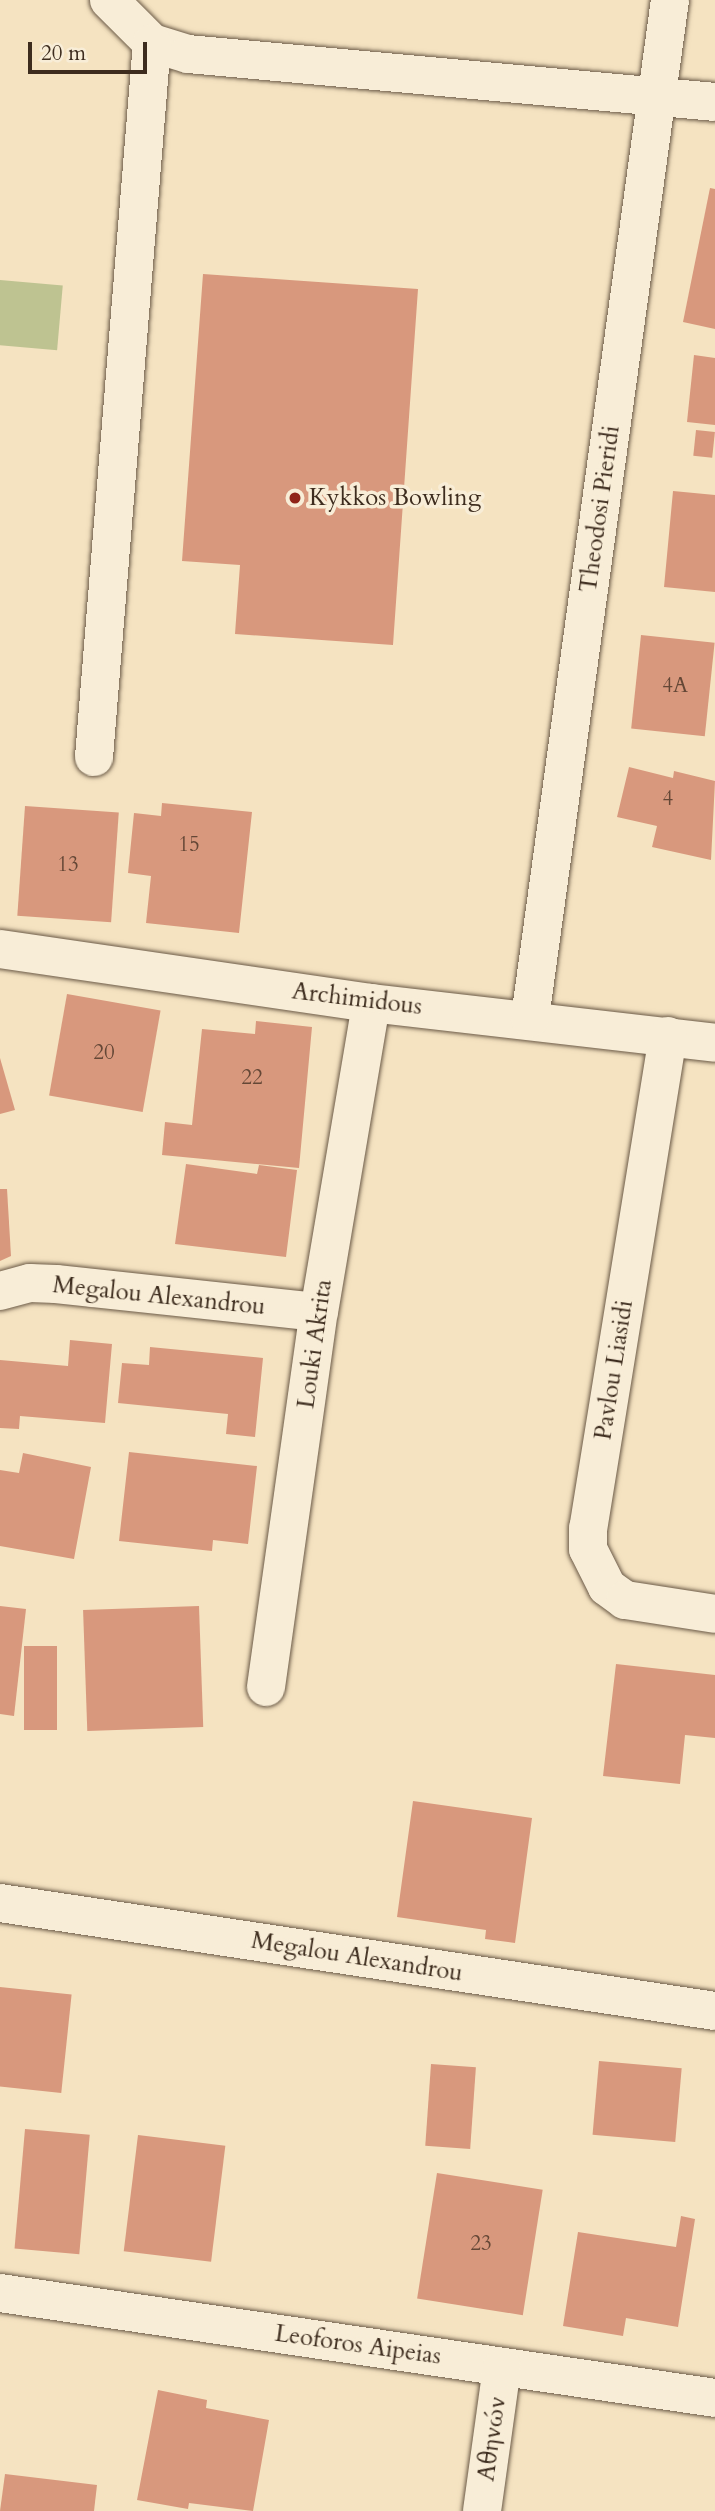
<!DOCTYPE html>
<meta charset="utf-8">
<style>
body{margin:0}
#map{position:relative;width:715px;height:2511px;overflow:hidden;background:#f5e3c1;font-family:Cardo,serif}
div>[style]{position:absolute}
.green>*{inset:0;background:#bec391;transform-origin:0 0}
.building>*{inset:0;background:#d8987d;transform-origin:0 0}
.roads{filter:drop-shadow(0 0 2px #6b5a47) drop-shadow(0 0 2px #6b5a47)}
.minor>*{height:38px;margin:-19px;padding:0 19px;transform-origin:19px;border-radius:19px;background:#f8edd7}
.dots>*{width:19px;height:19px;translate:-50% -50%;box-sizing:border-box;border:4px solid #f8edd7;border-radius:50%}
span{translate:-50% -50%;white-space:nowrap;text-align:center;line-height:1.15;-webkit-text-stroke:7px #f8edd7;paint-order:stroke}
.number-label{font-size:21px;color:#644736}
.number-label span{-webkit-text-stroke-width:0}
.poi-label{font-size:24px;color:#3d2c1e}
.left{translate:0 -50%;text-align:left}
.street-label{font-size:24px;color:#3d2c1e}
.scale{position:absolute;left:28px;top:42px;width:119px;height:32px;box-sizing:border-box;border:4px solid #3d2c1e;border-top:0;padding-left:9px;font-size:21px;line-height:24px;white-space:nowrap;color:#3d2c1e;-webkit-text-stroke:5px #f8edd7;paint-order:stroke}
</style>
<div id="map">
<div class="green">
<div style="left:0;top:280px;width:63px;height:65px;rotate:5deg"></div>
</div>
<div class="building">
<div style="clip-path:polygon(710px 188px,715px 189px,715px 329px,683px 322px)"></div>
<div style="clip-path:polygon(203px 274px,418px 289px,393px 645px,235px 634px,240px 565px,182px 561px)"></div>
<div style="clip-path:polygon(694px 355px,715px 358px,715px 425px,687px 422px)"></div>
<div style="left:696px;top:430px;width:19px;height:26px;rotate:6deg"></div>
<div style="clip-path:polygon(673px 491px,715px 495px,715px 592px,664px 587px)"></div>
<div style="left:641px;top:635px;width:74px;height:94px;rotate:6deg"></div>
<div style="clip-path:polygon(629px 767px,673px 778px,674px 771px,715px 781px,711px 860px,652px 847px,657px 826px,617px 817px)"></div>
<div style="clip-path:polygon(162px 803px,252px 812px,239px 933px,146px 923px,151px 876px,128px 873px,134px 813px,161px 816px)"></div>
<div style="left:25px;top:806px;width:94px;height:110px;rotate:4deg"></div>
<div style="left:67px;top:994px;width:95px;height:103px;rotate:10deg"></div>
<div style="clip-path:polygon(256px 1021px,312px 1027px,299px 1168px,162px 1155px,165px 1122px,192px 1125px,202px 1029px,255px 1034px)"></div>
<div style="clip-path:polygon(0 1058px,15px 1110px,0 1114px)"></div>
<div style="clip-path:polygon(186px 1164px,257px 1174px,259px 1165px,297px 1170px,286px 1257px,175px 1244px)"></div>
<div style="clip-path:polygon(0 1189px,7px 1189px,11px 1256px,0 1261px)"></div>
<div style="clip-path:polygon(70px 1340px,112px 1344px,105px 1423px,20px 1416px,19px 1429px,0 1428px,0 1360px,68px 1366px)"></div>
<div style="clip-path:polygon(150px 1347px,263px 1358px,255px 1437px,226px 1434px,228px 1414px,118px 1403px,122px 1363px,149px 1365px)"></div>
<div style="clip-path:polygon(129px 1452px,257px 1466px,248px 1544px,213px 1540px,212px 1551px,119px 1541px)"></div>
<div style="clip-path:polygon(23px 1453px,91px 1467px,74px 1559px,0 1546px,0 1470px,19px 1473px)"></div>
<div style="clip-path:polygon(0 1606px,26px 1609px,14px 1716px,0 1714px)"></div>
<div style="left:199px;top:1606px;width:121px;height:116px;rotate:88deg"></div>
<div style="left:24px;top:1646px;width:33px;height:84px"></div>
<div style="clip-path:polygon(616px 1664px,715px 1675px,715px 1738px,685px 1735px,680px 1784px,603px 1776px)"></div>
<div style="clip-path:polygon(413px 1801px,532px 1818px,515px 1943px,485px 1939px,486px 1930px,397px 1917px)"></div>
<div style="left:0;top:1987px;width:72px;height:99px;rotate:6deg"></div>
<div style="left:599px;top:2061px;width:83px;height:74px;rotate:5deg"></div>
<div style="left:431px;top:2064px;width:45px;height:82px;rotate:4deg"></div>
<div style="left:25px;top:2129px;width:65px;height:120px;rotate:5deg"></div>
<div style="left:138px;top:2135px;width:88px;height:117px;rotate:7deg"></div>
<div style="left:437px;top:2173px;width:107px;height:127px;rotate:9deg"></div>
<div style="clip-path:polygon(681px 2216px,695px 2219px,678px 2327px,626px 2318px,623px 2336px,563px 2326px,578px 2232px,676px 2247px)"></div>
<div style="clip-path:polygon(158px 2390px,207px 2400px,206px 2408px,269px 2420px,253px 2511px,189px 2503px,188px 2509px,137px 2500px)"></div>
<div style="clip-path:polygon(5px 2474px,97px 2485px,94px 2511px,0 2511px)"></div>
</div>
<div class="roads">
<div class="minor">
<div style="left:109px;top:0;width:61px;rotate:45deg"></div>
<div style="left:152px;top:43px;width:38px;rotate:17deg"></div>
<div style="left:188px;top:54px;width:529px;rotate:5.2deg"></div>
<div style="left:94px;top:757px;width:716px;rotate:-85.36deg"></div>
<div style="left:0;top:949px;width:375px;rotate:8.3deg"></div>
<div style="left:371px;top:1003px;width:346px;rotate:6.6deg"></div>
<div style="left:530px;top:1018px;width:1028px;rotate:-82.17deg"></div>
<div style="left:668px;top:1036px;width:498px;rotate:99.2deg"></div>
<div style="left:588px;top:1528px;width:21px;rotate:90deg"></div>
<div style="left:588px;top:1549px;width:42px;rotate:63.4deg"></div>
<div style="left:607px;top:1587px;width:22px;rotate:36deg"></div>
<div style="left:625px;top:1600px;width:91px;rotate:8.8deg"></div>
<div style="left:0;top:1291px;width:31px;rotate:-15deg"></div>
<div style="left:30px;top:1283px;width:26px;rotate:2deg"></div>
<div style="left:56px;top:1284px;width:264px;rotate:6.1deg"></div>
<div style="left:266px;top:1687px;width:379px;rotate:-82deg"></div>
<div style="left:319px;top:1312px;width:313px;rotate:-80.4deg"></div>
<div style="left:0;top:1903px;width:723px;rotate:8.59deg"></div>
<div style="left:0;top:2293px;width:723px;rotate:8.35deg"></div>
<div style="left:482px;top:2511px;width:145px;rotate:-82.1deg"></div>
</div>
</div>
<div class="dots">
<div style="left:295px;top:498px;background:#8f2418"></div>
</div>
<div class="number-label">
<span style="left:675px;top:686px">4A</span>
<span style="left:668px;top:799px">4</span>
<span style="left:189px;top:845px">15</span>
<span style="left:68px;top:865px">13</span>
<span style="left:104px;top:1053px">20</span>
<span style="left:252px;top:1078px">22</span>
<span style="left:481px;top:2244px">23</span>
</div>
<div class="poi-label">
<span class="left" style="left:309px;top:498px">Kykkos Bowling</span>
</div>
<div class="street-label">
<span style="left:600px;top:509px;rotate:-82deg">Theodosi Pieridi</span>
<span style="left:357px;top:999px;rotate:7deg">Archimidous</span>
<span style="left:159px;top:1296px;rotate:6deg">Megalou Alexandrou</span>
<span style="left:315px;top:1344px;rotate:-82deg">Louki Akrita</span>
<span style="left:614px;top:1370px;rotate:-81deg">Pavlou Liasidi</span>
<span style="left:357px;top:1957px;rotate:9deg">Megalou Alexandrou</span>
<span style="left:358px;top:2345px;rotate:8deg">Leoforos Aipeias</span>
<span style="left:492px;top:2439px;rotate:-82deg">Αθηνών</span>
</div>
<div class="scale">20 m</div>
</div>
